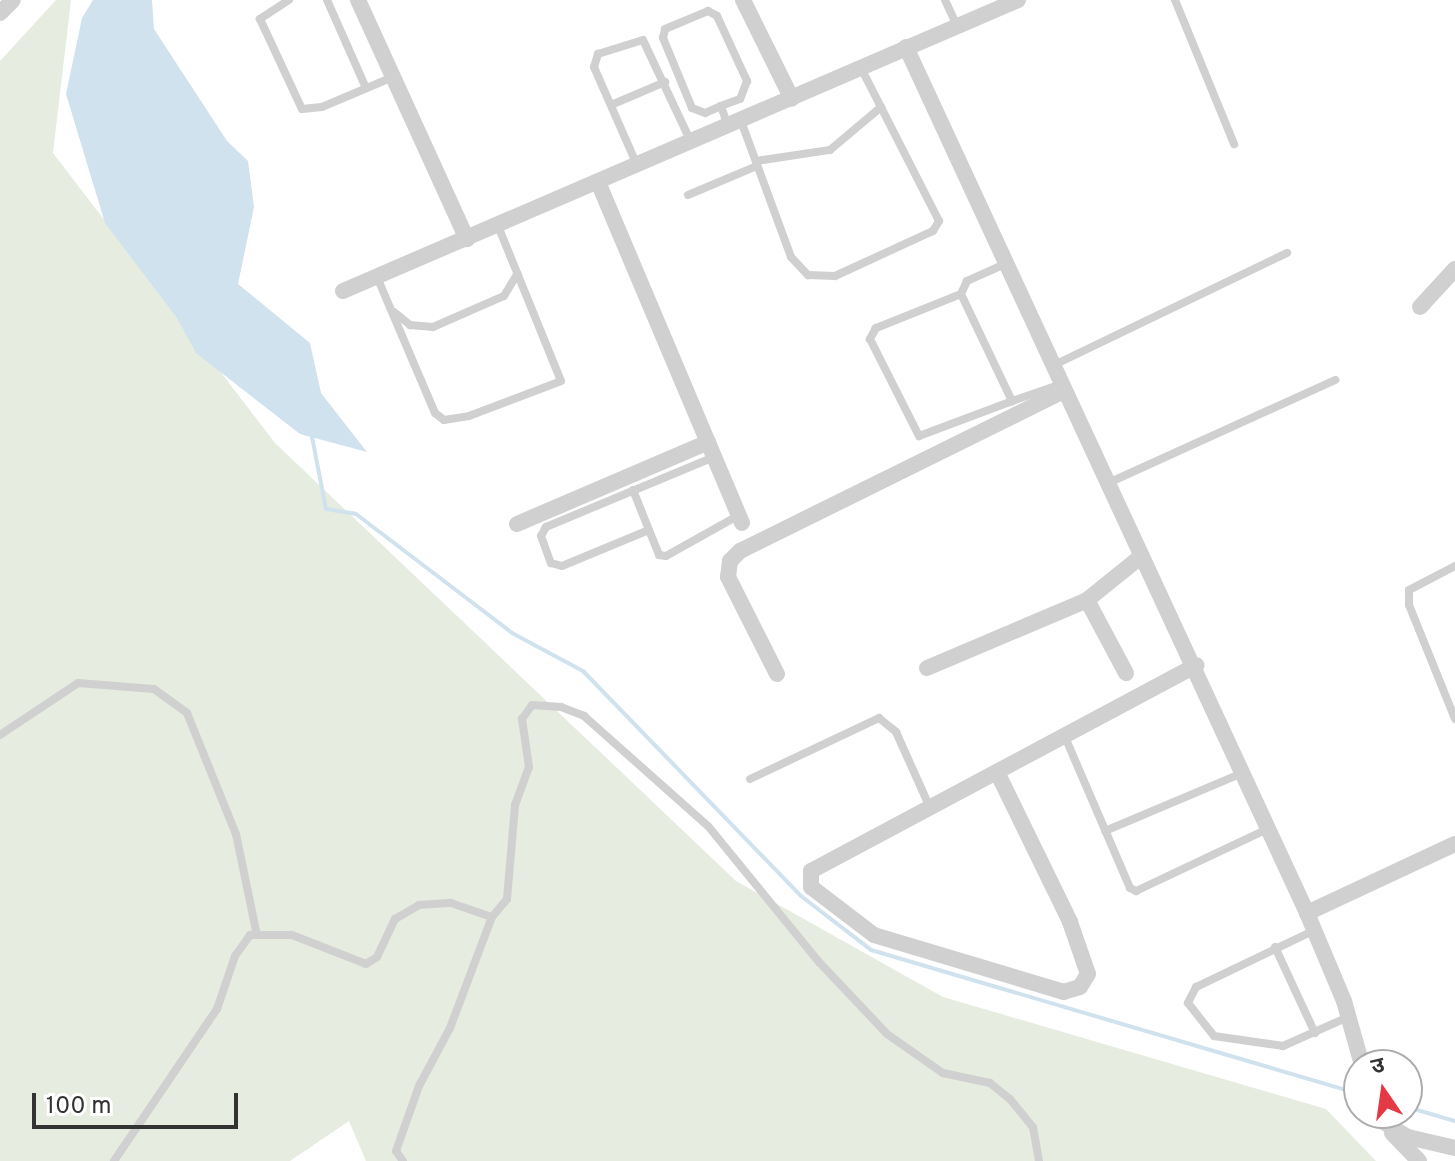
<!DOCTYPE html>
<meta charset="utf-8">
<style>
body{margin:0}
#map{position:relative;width:1455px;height:1161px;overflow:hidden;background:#fff;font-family:Overpass,"Noto Sans Devanagari",sans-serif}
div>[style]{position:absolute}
.green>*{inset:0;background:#e6ecdf}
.water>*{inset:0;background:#cfe2ee}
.stream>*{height:4px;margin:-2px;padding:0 2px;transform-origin:2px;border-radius:2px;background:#cfe2ee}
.lane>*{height:8px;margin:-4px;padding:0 4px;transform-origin:4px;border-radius:4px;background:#d0d0d0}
.street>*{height:16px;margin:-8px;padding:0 8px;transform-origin:8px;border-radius:8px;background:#d0d0d0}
span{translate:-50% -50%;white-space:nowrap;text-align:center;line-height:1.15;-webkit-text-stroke:8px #fff;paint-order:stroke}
.north{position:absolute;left:1343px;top:1049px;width:80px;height:80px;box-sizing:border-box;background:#fff;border:2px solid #adadad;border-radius:50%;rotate:347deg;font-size:22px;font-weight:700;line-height:32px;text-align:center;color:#333}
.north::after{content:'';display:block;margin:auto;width:28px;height:36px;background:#e63946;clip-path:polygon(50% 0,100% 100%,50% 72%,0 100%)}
.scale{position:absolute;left:32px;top:1093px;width:206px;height:36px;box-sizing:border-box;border:4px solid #333;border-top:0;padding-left:10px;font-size:24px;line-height:28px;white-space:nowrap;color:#333;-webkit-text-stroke:6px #fff;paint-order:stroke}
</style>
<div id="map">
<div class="green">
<div style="clip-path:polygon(56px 0,71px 0,53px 153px,275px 443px,736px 881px,943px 997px,1326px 1109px,1376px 1161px,366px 1161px,349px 1121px,290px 1161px,0 1161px,0 61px)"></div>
</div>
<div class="water">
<div style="clip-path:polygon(93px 0,152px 0,154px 29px,227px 141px,248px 161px,254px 207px,238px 284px,310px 343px,321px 393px,367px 452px,300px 434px,196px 353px,177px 318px,105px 223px,66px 94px,82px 18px)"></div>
</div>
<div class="stream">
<div style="left:312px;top:437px;width:73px;rotate:79deg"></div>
<div style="left:326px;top:509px;width:30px;rotate:9deg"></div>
<div style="left:356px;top:514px;width:196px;rotate:37.3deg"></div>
<div style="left:512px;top:633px;width:81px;rotate:28.2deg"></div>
<div style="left:583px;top:671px;width:313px;rotate:45.9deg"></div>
<div style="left:801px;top:896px;width:88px;rotate:37.6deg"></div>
<div style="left:871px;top:950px;width:502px;rotate:16.42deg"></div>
<div style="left:1407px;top:1107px;width:50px;rotate:16.3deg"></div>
</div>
<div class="lane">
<div style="left:289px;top:0;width:35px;rotate:147deg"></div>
<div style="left:260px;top:19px;width:99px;rotate:65deg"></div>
<div style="left:302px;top:109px;width:20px;rotate:-6deg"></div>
<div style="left:322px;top:107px;width:77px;rotate:-22.9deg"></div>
<div style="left:327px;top:0;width:96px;rotate:66.1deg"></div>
<div style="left:945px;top:0;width:29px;rotate:65deg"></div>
<div style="left:1175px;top:0;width:156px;rotate:67.7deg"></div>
<div style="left:611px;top:105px;width:59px;rotate:-23.1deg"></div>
<div style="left:721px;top:106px;width:17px;rotate:156deg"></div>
<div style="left:705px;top:113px;width:14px;rotate:-159deg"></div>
<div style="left:692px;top:108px;width:76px;rotate:-112.5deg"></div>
<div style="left:663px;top:38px;width:9px;rotate:-77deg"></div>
<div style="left:665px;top:29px;width:47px;rotate:-22.7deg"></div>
<div style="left:708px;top:11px;width:10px;rotate:29deg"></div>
<div style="left:717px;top:16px;width:72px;rotate:65.2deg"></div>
<div style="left:747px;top:81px;width:19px;rotate:111deg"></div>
<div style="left:740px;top:99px;width:20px;rotate:160deg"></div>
<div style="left:721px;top:106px;width:21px;rotate:71deg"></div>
<div style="left:741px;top:121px;width:145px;rotate:69.8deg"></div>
<div style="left:791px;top:257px;width:25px;rotate:47deg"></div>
<div style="left:808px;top:275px;width:27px;rotate:2deg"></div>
<div style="left:835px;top:276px;width:108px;rotate:-24.7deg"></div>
<div style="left:933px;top:231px;width:12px;rotate:-59deg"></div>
<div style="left:939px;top:221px;width:172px;rotate:-117deg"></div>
<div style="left:756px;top:161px;width:75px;rotate:-8.5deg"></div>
<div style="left:830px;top:150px;width:67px;rotate:-40.1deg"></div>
<div style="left:637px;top:165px;width:107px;rotate:-113.7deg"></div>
<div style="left:594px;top:67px;width:14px;rotate:-73deg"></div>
<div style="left:598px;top:54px;width:47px;rotate:-17.3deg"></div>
<div style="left:643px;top:40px;width:113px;rotate:64.8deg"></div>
<div style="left:688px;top:195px;width:75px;rotate:-22.8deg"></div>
<div style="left:1005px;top:264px;width:42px;rotate:155.9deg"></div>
<div style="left:967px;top:281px;width:14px;rotate:115deg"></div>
<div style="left:961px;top:294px;width:92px;rotate:158.2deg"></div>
<div style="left:876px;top:328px;width:13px;rotate:119deg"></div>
<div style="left:870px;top:339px;width:109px;rotate:63.2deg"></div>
<div style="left:919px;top:436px;width:99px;rotate:-20.6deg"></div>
<div style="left:377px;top:277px;width:148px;rotate:66.9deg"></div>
<div style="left:435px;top:413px;width:11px;rotate:38deg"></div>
<div style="left:444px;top:420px;width:25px;rotate:-9deg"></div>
<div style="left:469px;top:416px;width:98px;rotate:-20.8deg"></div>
<div style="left:561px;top:381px;width:167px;rotate:-112.1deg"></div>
<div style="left:961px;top:294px;width:119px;rotate:64.5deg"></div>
<div style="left:1012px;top:401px;width:50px;rotate:-18.8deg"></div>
<div style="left:394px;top:312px;width:21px;rotate:39deg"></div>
<div style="left:410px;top:325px;width:23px;rotate:5deg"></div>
<div style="left:433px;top:327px;width:77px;rotate:-23.6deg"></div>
<div style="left:504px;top:296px;width:26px;rotate:-59deg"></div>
<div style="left:1052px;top:366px;width:261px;rotate:-25.7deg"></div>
<div style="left:714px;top:457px;width:182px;rotate:157.4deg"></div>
<div style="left:546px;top:527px;width:10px;rotate:119deg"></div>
<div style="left:541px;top:536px;width:29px;rotate:70deg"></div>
<div style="left:551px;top:563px;width:11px;rotate:15deg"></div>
<div style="left:562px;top:566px;width:94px;rotate:-22.5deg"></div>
<div style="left:649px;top:530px;width:27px;rotate:68deg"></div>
<div style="left:659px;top:555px;width:7px;rotate:8deg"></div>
<div style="left:666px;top:556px;width:84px;rotate:-29.3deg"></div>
<div style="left:1106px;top:484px;width:252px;rotate:-24.4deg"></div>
<div style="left:633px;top:490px;width:43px;rotate:68.2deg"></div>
<div style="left:1455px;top:566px;width:52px;rotate:152.4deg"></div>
<div style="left:1409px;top:590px;width:15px;rotate:90deg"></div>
<div style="left:1409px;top:605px;width:123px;rotate:68deg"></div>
<div style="left:0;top:735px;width:94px;rotate:-33.7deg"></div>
<div style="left:78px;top:683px;width:76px;rotate:4.5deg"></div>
<div style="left:154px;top:689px;width:41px;rotate:36deg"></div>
<div style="left:187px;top:713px;width:131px;rotate:68deg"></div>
<div style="left:236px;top:834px;width:103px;rotate:78.3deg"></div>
<div style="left:1065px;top:737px;width:164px;rotate:66.7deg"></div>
<div style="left:1130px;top:888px;width:7px;rotate:27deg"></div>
<div style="left:1136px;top:891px;width:148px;rotate:-25.2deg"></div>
<div style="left:750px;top:779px;width:143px;rotate:-25.3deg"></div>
<div style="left:879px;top:718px;width:22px;rotate:39deg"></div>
<div style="left:896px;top:732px;width:85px;rotate:65.8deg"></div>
<div style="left:1105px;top:831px;width:152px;rotate:-22.9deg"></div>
<div style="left:1315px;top:930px;width:132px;rotate:154.4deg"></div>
<div style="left:1196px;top:987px;width:18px;rotate:117deg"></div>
<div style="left:1188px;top:1003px;width:42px;rotate:51.8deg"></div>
<div style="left:1214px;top:1036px;width:70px;rotate:8.2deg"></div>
<div style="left:1283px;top:1046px;width:71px;rotate:-24deg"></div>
<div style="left:1275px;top:947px;width:95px;rotate:65.1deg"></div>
<div style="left:114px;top:1161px;width:184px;rotate:-55.9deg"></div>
<div style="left:217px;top:1009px;width:56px;rotate:-71.2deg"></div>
<div style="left:235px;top:956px;width:26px;rotate:-54deg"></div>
<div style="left:250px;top:935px;width:42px"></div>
<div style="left:292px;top:935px;width:79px;rotate:21.4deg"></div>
<div style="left:366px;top:964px;width:13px;rotate:-32deg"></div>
<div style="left:377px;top:957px;width:42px;rotate:-64.7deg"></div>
<div style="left:395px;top:919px;width:28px;rotate:-30deg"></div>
<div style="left:419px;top:905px;width:32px;rotate:-4deg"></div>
<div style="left:451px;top:903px;width:43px;rotate:18.9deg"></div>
<div style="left:403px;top:1161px;width:12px;rotate:-125deg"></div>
<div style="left:396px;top:1151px;width:69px;rotate:-70.5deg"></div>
<div style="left:419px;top:1086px;width:66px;rotate:-61.9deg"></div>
<div style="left:450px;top:1028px;width:119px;rotate:-69.3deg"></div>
<div style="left:492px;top:917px;width:23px;rotate:-50deg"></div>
<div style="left:507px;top:899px;width:94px;rotate:-85.1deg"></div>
<div style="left:515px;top:805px;width:40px;rotate:-69.8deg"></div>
<div style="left:529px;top:767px;width:49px;rotate:-98.3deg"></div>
<div style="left:522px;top:719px;width:17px;rotate:-54deg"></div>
<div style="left:532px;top:705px;width:29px;rotate:4deg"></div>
<div style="left:561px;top:707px;width:25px;rotate:21deg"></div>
<div style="left:584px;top:716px;width:166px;rotate:41.6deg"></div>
<div style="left:708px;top:826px;width:176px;rotate:50.8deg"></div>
<div style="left:819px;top:962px;width:99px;rotate:46.6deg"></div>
<div style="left:887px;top:1034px;width:68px;rotate:34.9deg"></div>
<div style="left:943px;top:1073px;width:48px;rotate:12deg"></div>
<div style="left:990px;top:1083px;width:26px;rotate:39deg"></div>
<div style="left:1010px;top:1099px;width:36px;rotate:51deg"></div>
<div style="left:1033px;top:1127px;width:35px;rotate:80deg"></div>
</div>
<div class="street">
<div style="left:358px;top:0;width:263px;rotate:65.5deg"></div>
<div style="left:743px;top:0;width:110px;rotate:63.7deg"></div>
<div style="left:0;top:13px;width:18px;rotate:-45deg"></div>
<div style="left:906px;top:47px;width:954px;rotate:65.15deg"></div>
<div style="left:1307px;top:913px;width:163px;rotate:-25deg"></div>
<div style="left:598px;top:182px;width:370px;rotate:67.1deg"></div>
<div style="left:343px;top:291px;width:735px;rotate:-23.32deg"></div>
<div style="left:1420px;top:307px;width:52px;rotate:-47.4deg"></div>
<div style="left:517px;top:524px;width:208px;rotate:-23.2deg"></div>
<div style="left:1087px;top:600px;width:83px;rotate:61.9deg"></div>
<div style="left:927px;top:668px;width:174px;rotate:-23deg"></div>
<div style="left:1087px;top:600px;width:67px;rotate:-38.9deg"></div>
<div style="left:777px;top:674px;width:109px;rotate:-116.8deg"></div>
<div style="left:728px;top:577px;width:16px;rotate:-83deg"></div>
<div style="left:730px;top:561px;width:14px;rotate:-45deg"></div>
<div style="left:740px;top:551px;width:359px;rotate:-26.3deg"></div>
<div style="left:997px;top:772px;width:167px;rotate:64deg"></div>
<div style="left:1070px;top:922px;width:55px;rotate:70.9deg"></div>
<div style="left:1088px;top:974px;width:15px;rotate:122deg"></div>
<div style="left:1080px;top:987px;width:17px;rotate:163deg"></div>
<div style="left:1064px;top:992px;width:198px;rotate:-163.3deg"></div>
<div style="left:874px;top:935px;width:79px;rotate:-142.7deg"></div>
<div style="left:811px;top:887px;width:16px;rotate:-90deg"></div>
<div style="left:811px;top:871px;width:437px;rotate:-28.1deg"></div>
<div style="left:1307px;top:913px;width:95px;rotate:67.2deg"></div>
<div style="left:1344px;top:1001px;width:66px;rotate:74.3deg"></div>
<div style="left:1382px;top:1121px;width:31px;rotate:32deg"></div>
<div style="left:1408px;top:1137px;width:48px;rotate:13.2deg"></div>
<div style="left:1392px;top:1133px;width:39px;rotate:46deg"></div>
</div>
<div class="north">उ</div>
<div class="scale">100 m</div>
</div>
